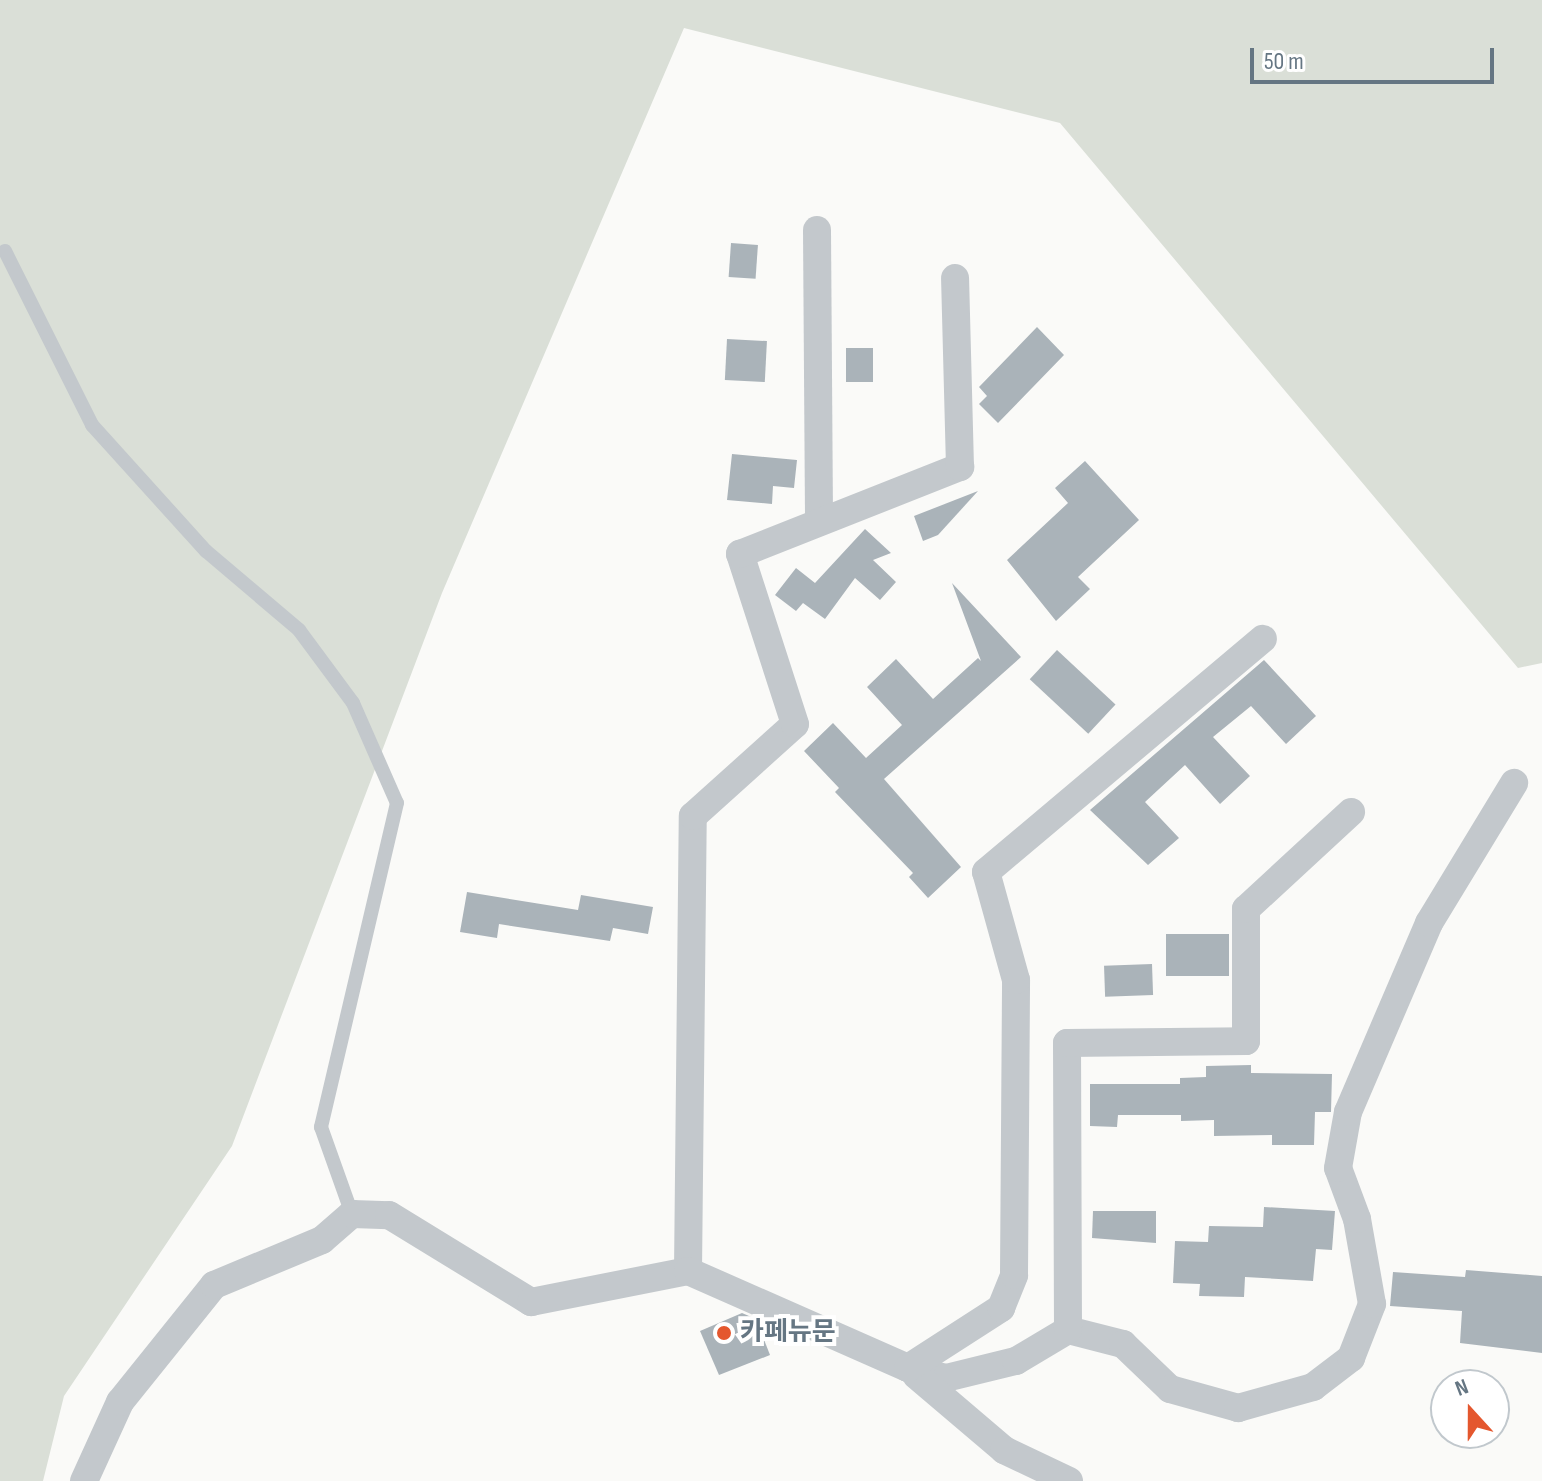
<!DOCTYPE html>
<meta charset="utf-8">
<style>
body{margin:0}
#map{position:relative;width:1542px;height:1481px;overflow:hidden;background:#fafaf8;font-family:"Sofia Sans Condensed","Noto Sans KR",sans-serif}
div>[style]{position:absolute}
.green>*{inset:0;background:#dadfd7}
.building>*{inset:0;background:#aab3b9;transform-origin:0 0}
.service>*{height:14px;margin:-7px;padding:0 7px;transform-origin:7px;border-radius:7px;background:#c3c8cc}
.minor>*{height:28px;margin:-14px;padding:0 14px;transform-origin:14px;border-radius:14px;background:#c3c8cc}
.dots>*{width:22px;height:22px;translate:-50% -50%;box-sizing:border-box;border:4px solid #fff;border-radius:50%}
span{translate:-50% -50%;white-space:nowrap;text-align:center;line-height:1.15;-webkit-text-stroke:8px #fff;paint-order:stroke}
.poi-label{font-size:26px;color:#657683;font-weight:700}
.left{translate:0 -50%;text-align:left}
.north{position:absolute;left:1430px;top:1369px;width:80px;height:80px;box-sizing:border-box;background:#fff;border:2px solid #c1c8cd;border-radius:50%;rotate:339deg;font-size:22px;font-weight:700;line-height:32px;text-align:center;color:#657683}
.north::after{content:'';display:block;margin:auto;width:28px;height:36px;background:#e4572e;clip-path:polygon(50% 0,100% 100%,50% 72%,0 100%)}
.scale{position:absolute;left:1250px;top:48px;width:244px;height:36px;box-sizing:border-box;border:4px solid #657683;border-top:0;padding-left:10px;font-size:24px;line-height:28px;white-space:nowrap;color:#657683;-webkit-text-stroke:6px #fff;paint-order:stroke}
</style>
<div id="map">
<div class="green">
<div style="clip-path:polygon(0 0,1542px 0,1542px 663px,1518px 668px,1060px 123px,684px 28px,442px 593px,232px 1146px,64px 1396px,43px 1481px,0 1481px)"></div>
</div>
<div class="building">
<div style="left:731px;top:243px;width:27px;height:34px;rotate:4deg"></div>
<div style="clip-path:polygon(1037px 327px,1064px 355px,998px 423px,979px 404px,987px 396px,979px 387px)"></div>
<div style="left:727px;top:339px;width:40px;height:41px;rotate:3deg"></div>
<div style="left:846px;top:348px;width:27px;height:34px"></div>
<div style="clip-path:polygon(732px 454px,797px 460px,794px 488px,773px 486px,772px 504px,727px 500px)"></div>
<div style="clip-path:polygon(1085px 461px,1139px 520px,1078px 577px,1090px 589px,1056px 621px,1007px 560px,1068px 503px,1055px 488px)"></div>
<div style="clip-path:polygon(978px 491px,938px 535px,923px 541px,914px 516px)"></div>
<div style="clip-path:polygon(865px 529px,891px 553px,873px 560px,896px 582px,880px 600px,855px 578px,825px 619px,803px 603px,796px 611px,775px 595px,796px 568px,815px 583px)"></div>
<div style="clip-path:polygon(952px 583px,1021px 657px,884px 779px,961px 867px,928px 898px,909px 877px,913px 873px,835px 792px,839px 788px,804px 751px,833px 723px,866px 758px,902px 725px,867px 687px,896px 659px,933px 699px,978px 658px,981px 661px)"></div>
<div style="left:1057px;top:650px;width:80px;height:40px;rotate:43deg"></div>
<div style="clip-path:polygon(1264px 660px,1316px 716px,1286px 744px,1251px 706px,1213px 737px,1250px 776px,1220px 804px,1185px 765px,1145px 802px,1179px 838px,1148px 865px,1090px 810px)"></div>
<div style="clip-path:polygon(467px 892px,578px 910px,581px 895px,653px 907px,648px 934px,613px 928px,610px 941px,499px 924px,497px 938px,460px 932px)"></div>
<div style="left:1166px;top:934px;width:63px;height:42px"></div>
<div style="left:1152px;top:964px;width:31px;height:48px;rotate:88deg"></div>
<div style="clip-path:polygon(1251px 1065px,1251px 1073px,1332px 1074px,1331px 1112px,1315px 1112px,1314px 1145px,1272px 1145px,1272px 1135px,1214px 1136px,1214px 1120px,1181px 1121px,1181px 1115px,1118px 1115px,1117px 1127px,1090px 1126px,1090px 1084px,1180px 1084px,1180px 1078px,1206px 1077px,1206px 1066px)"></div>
<div style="clip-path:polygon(1264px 1207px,1335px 1211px,1332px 1250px,1316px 1249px,1313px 1281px,1245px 1277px,1244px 1297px,1199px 1296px,1200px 1284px,1173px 1283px,1175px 1241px,1208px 1242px,1209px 1226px,1263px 1227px)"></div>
<div style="clip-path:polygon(1093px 1211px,1156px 1211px,1156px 1243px,1092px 1238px)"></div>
<div style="clip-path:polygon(1466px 1270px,1542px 1276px,1542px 1353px,1460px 1343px,1462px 1311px,1390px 1306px,1393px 1272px,1465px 1277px)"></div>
<div style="clip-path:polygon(742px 1313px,756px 1319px,770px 1355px,719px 1375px,700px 1331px)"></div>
</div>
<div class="service">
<div style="left:5px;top:251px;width:195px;rotate:63.4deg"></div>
<div style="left:92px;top:425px;width:170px;rotate:47.9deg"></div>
<div style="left:206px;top:551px;width:122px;rotate:40.3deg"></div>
<div style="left:299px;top:630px;width:91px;rotate:53.5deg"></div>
<div style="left:353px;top:703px;width:109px;rotate:66.3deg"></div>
<div style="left:397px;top:803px;width:333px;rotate:103.2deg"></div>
<div style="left:321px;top:1127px;width:92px;rotate:70.4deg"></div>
</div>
<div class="minor">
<div style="left:817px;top:230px;width:292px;rotate:89.6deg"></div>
<div style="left:688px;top:1271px;width:455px;rotate:-89.4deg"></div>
<div style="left:693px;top:816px;width:137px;rotate:-42deg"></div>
<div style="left:795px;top:724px;width:179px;rotate:-107.9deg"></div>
<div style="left:740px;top:554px;width:237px;rotate:-21.6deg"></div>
<div style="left:960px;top:467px;width:189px;rotate:-91.5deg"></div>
<div style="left:1068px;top:1330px;width:57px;rotate:14.3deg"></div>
<div style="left:1123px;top:1344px;width:65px;rotate:43.8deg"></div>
<div style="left:1170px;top:1389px;width:71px;rotate:15.6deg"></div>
<div style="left:1238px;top:1408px;width:78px;rotate:-15.6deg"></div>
<div style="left:1313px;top:1387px;width:48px;rotate:-37.3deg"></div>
<div style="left:1351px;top:1358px;width:58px;rotate:-68.7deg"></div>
<div style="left:1372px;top:1304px;width:86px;rotate:-100deg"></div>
<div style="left:1357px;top:1219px;width:54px;rotate:-110.4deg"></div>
<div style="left:1338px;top:1168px;width:57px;rotate:-79.9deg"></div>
<div style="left:1348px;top:1112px;width:206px;rotate:-66.8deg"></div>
<div style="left:1429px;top:923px;width:164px;rotate:-58.7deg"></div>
<div style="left:908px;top:1368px;width:39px;rotate:15deg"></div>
<div style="left:946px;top:1378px;width:72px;rotate:-13.7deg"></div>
<div style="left:1016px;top:1361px;width:61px;rotate:-30.8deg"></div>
<div style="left:1068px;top:1330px;width:287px;rotate:-90.2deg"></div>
<div style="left:1067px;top:1043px;width:179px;rotate:-0.6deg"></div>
<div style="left:1246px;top:1041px;width:132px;rotate:-90deg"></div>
<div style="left:1246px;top:909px;width:143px;rotate:-42.7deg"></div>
<div style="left:916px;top:1375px;width:116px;rotate:40.4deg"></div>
<div style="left:1004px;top:1450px;width:72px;rotate:25.5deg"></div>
<div style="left:84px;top:1481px;width:87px;rotate:-65.5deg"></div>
<div style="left:120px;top:1402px;width:150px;rotate:-51.2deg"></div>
<div style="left:214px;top:1285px;width:117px;rotate:-22.6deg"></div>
<div style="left:322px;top:1240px;width:40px;rotate:-41deg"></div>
<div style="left:352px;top:1214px;width:37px;rotate:2deg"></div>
<div style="left:389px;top:1215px;width:167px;rotate:31.5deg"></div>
<div style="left:531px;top:1302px;width:160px;rotate:-11.2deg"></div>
<div style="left:688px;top:1271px;width:240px;rotate:23.8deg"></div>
<div style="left:908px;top:1368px;width:111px;rotate:-32.8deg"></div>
<div style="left:1001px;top:1308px;width:35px;rotate:-68deg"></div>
<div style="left:1014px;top:1275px;width:295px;rotate:-89.6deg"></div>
<div style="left:1016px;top:980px;width:112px;rotate:-105.5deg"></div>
<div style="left:986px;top:872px;width:362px;rotate:-40.1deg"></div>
</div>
<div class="dots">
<div style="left:724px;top:1333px;background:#e4572e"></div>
</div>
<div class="poi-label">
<span class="left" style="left:740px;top:1333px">카페뉴문</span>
</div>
<div class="north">N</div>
<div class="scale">50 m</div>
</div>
